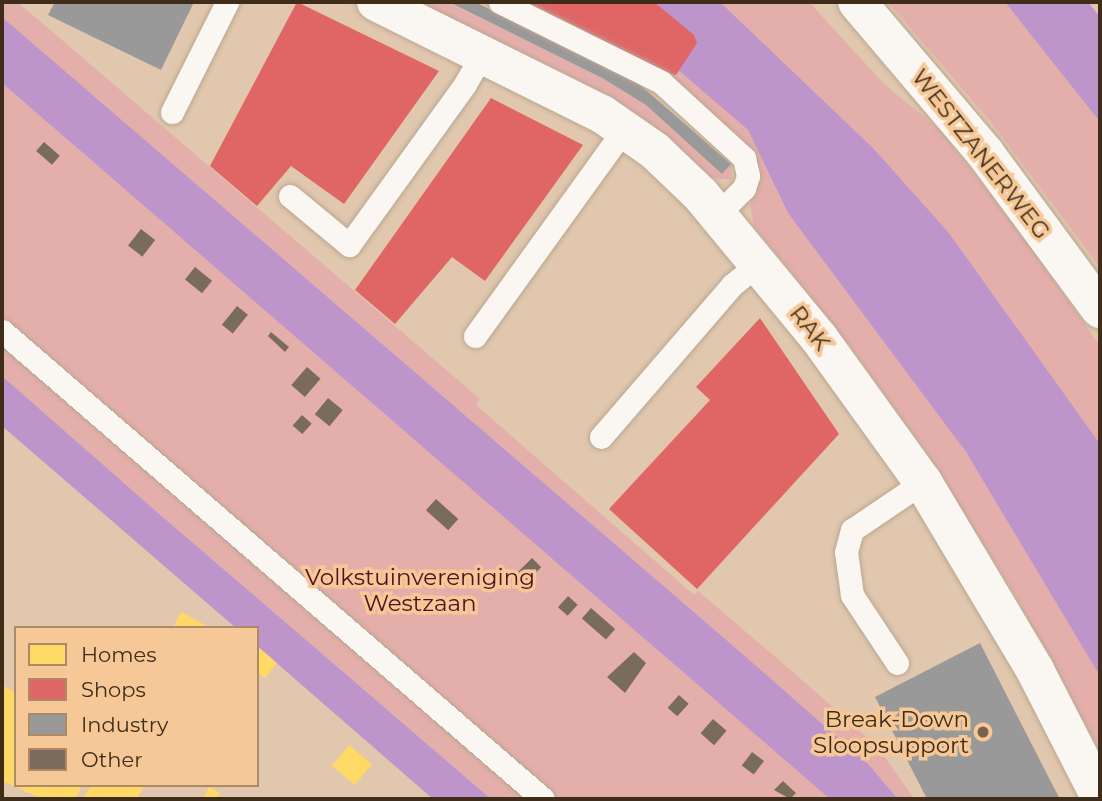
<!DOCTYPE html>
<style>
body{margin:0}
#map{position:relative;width:1102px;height:801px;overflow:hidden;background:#e0c7ad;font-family:Montserrat,sans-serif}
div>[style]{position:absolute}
.green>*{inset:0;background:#e4afab}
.water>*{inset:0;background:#bd95cb}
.homes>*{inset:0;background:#ffd966;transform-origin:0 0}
.shops>*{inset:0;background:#e06666}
.industry>*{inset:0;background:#999}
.building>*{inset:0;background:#7a6c5a;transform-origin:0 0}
.roads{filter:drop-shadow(0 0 2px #b9a691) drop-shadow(0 0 2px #b9a691)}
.lane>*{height:23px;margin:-11.5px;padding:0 11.5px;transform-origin:11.5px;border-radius:11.5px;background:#faf7f3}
.street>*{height:38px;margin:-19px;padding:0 19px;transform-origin:19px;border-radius:19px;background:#faf7f3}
.primary>*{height:38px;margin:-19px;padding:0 19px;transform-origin:19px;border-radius:19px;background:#faf7f3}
.dots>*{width:19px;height:19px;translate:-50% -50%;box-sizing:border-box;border:4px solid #f6c797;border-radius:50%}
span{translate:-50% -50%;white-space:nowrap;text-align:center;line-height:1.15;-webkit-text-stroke:7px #f6c797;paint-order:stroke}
.street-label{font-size:23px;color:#3f2d19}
.park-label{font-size:23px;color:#520f24}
.poi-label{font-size:23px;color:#3f2d19}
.right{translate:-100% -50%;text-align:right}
.frame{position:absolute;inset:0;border:4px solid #3f2d19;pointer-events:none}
.legend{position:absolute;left:14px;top:626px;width:245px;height:161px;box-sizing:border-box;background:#f6c797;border:2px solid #ad8965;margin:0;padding:9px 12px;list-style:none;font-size:21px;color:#3f2d19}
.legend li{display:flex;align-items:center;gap:14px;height:35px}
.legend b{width:35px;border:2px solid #ad8965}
</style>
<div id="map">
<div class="green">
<div style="clip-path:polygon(2px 2px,17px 2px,41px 22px,480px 399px,476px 405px,694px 595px,698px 591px,785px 665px,878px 747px,914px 799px,898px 799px,869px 765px,738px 650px,2px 17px)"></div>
<div style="clip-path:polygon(420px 2px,448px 2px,604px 79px,646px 105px,722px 174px,731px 164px,732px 180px,713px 178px,652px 124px,601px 92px)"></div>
<div style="clip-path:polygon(720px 2px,809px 2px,884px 84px,940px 130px,1022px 235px,1100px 346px,1100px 444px,949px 233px,874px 149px)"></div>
<div style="clip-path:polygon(888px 2px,1005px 2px,1100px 122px,1100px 267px,991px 122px)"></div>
<div style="clip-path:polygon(561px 4px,671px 64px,748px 130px,788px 213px,921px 386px,981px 475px,1073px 627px,1100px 676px,1100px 751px,1015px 595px,931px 459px,847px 342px,754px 226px,750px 205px,761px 171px,754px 154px,685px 89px)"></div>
<div style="clip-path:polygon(2px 83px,753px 731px,830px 799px,491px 799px,157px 512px,2px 376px)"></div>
</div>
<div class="water">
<div style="clip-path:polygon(562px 2px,720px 2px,874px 149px,949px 233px,1100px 444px,1100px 676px,966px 452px,788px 213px,748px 130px,671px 64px)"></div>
<div style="clip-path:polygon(1005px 2px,1088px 2px,1100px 17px,1100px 122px)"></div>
<div style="clip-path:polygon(2px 17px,738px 650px,869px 765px,898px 799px,830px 799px,2px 83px)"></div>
<div style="clip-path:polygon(2px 376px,157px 512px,491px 799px,433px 799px,257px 646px,257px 628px,236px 628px,2px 426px)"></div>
</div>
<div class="homes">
<div style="clip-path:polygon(181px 612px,205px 625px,203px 628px,173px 628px)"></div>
<div style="clip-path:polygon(257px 646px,277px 663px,265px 678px,257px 672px)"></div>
<div style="clip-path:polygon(2px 685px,16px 693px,16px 785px,82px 785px,76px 799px,43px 799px,2px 781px)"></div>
<div style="left:349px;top:745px;width:30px;height:27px;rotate:40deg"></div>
<div style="clip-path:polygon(91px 785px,145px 785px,138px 797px,143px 799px,83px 799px)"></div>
<div style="clip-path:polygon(209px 787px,220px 793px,217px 799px,203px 799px)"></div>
</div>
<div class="shops">
<div style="clip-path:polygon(297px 2px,439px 71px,344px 204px,291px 166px,257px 206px,210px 166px)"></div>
<div style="clip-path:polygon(521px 2px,654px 2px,694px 35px,697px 43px,676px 75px,668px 74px)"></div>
<div style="clip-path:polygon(491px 98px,583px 145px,485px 281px,452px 257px,395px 324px,355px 290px)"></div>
<div style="clip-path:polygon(760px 318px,839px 434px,697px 589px,609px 509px,710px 400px,696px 387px)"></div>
</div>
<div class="industry">
<div style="clip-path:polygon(55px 2px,194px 2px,161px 70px,48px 15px)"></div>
<div style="clip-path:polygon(449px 2px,475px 2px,639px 84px,731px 164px,722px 174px,646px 105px,604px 79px)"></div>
<div style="clip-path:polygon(980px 643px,1051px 782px,1060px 799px,927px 799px,875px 697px)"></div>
</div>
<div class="building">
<div style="left:44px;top:142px;width:21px;height:12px;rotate:41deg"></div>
<div style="left:141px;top:229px;width:18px;height:21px;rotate:38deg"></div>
<div style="left:195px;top:267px;width:22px;height:16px;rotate:39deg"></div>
<div style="left:237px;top:306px;width:14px;height:24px;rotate:39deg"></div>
<div style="clip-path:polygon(271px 332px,289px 347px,285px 352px,268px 336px)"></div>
<div style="left:307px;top:367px;width:18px;height:24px;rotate:41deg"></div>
<div style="left:328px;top:398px;width:19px;height:21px;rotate:39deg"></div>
<div style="left:302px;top:415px;width:13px;height:14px;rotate:42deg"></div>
<div style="left:436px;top:499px;width:30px;height:15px;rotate:42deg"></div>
<div style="left:532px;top:558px;width:13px;height:23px;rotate:45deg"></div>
<div style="left:568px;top:596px;width:13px;height:15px;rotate:42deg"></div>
<div style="left:591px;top:608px;width:32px;height:14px;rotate:41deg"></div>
<div style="clip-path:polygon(634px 652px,646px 663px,625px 693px,607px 677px)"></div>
<div style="left:679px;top:695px;width:13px;height:17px;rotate:42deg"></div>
<div style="left:713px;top:719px;width:18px;height:19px;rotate:41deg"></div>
<div style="left:752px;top:752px;width:15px;height:17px;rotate:37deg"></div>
<div style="clip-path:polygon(783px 781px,796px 793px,790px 799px,774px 790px)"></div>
</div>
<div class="roads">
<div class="lane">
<div style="left:500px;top:2px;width:180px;rotate:26.4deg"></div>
<div style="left:661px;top:82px;width:113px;rotate:42.5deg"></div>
<div style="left:744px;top:158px;width:18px;rotate:77deg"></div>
<div style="left:748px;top:176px;width:13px;rotate:108deg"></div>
<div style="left:744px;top:188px;width:37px;rotate:135deg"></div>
<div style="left:172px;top:112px;width:123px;rotate:-63.4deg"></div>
<div style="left:290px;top:196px;width:77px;rotate:39.7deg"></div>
<div style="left:349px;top:245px;width:198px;rotate:-54.2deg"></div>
<div style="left:465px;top:84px;width:34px;rotate:-60deg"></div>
<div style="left:2px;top:331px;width:715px;rotate:40.86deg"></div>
<div style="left:475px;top:336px;width:256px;rotate:-54.2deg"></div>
<div style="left:601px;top:437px;width:201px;rotate:-49.2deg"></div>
<div style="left:732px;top:285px;width:36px;rotate:-39deg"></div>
<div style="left:897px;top:663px;width:82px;rotate:-123.5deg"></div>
<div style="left:852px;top:595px;width:43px;rotate:-97.9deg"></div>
<div style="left:846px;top:552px;width:23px;rotate:-75deg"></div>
<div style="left:852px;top:530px;width:86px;rotate:-34.1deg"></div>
</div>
<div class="street">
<div style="left:376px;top:2px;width:252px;rotate:26.4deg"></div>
<div style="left:602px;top:114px;width:65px;rotate:34.9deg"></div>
<div style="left:655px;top:151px;width:64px;rotate:43.7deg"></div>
<div style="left:701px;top:195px;width:185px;rotate:50.5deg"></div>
<div style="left:819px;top:338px;width:178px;rotate:54.2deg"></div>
<div style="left:923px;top:482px;width:219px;rotate:59.2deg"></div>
<div style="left:1035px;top:670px;width:143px;rotate:62.9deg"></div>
</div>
<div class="primary">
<div style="left:857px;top:2px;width:198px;rotate:49.7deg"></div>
<div style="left:985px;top:153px;width:194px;rotate:53.6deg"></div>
</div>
</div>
<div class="dots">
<div style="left:983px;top:732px;background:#77634d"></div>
</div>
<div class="street-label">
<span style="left:981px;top:154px;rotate:52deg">WESTZANERWEG</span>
<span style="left:810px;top:328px;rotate:52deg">RAK</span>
</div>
<div class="park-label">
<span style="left:420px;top:590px">Volkstuinvereniging<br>Westzaan</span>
</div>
<div class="poi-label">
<span class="right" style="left:969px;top:732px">Break-Down<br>Sloopsupport</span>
</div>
<div class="frame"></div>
<ul class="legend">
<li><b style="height:19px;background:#ffd966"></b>Homes</li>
<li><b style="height:19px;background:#e06666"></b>Shops</li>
<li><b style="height:19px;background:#999"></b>Industry</li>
<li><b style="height:19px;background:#7a6c5a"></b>Other</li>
</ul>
</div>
